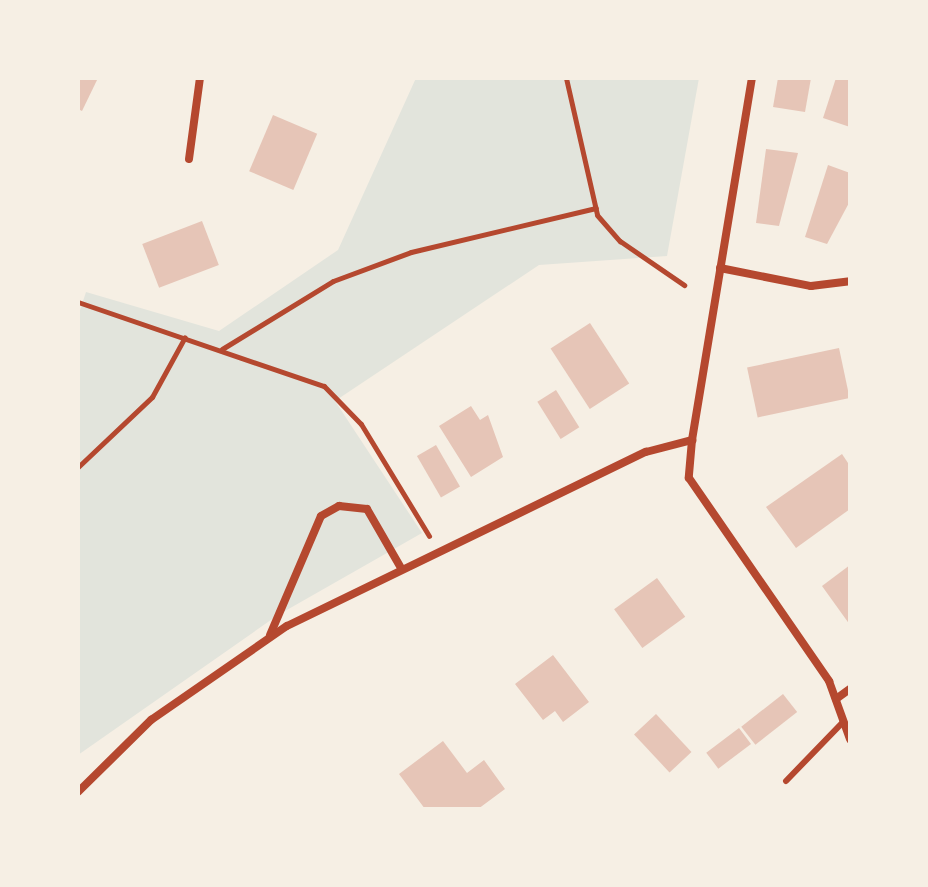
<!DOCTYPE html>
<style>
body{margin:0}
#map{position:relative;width:928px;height:887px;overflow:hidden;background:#f6efe4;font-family:"IBM Plex Serif",serif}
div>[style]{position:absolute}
.green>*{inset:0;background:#e2e4dc}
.building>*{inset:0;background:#e6c5b7;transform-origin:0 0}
.path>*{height:5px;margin:-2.5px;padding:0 2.5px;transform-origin:2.5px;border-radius:2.5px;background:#b5482f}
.service>*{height:6px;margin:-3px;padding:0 3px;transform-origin:3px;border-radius:3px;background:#b5482f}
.minor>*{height:8px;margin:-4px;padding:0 4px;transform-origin:4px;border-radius:4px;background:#b5482f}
span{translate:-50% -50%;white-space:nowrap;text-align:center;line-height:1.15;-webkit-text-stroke:8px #f6efe4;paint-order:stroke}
.frame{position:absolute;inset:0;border:80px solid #f6efe4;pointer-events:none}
</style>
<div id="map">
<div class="green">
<div style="clip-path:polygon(416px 78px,699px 78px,667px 256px,539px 265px,335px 401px,422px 533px,278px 615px,78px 755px,78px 316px,86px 292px,219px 331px,338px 250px)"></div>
</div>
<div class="building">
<div style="clip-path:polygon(78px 78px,98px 78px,82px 111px,78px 109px)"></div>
<div style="clip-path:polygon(778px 78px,811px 78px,805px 112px,773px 107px)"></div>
<div style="clip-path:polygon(836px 78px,850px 78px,850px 127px,823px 118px)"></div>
<div style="left:273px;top:115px;width:48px;height:61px;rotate:23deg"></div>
<div style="clip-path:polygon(766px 149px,798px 153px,779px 226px,756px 223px)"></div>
<div style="clip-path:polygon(828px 165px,850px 173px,850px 201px,827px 244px,805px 237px)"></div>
<div style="left:202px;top:221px;width:47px;height:64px;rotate:69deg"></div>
<div style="left:590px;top:323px;width:72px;height:47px;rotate:57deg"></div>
<div style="left:839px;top:348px;width:51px;height:94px;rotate:78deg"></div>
<div style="left:556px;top:390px;width:44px;height:22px;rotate:58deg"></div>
<div style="clip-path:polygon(471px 406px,480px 420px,488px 415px,503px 457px,471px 477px,439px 426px)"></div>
<div style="left:436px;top:445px;width:48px;height:22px;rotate:60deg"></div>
<div style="clip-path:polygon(842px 454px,850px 466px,850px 509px,796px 548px,766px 507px)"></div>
<div style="clip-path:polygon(850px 565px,850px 625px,822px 586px)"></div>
<div style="left:657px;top:578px;width:48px;height:53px;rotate:54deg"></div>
<div style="clip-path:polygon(553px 655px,589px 702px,563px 722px,555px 711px,543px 720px,515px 684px)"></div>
<div style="left:783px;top:694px;width:23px;height:53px;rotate:52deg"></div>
<div style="left:656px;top:714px;width:52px;height:30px;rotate:47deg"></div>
<div style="left:739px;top:728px;width:20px;height:41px;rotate:53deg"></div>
<div style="clip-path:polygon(443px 741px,467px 773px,484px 760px,505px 789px,478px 809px,425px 809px,399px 774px)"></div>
</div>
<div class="path">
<div style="left:566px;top:78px;width:140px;rotate:77.2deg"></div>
<div style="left:597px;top:215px;width:35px;rotate:49deg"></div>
<div style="left:620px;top:241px;width:78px;rotate:34.5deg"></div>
<div style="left:78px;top:302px;width:260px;rotate:18.9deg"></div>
<div style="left:324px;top:386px;width:53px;rotate:45.8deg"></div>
<div style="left:361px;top:424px;width:131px;rotate:58.7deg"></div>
<div style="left:222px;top:349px;width:130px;rotate:-31.5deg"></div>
<div style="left:333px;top:281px;width:83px;rotate:-20.4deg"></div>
<div style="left:411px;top:252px;width:190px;rotate:-13.4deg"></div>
<div style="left:78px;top:467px;width:102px;rotate:-43.4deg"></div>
<div style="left:152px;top:397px;width:68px;rotate:-61.2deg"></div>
</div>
<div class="service">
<div style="left:786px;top:781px;width:83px;rotate:-46deg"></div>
</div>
<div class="minor">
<div style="left:189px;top:159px;width:82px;rotate:-82.3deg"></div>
<div style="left:720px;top:268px;width:93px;rotate:11.2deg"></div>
<div style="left:811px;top:286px;width:39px;rotate:-7deg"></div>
<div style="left:692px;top:440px;width:38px;rotate:95deg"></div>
<div style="left:689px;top:478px;width:247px;rotate:55.4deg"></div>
<div style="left:829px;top:681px;width:62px;rotate:70.1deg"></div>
<div style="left:270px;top:635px;width:129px;rotate:-66.8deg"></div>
<div style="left:321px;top:516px;width:21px;rotate:-29deg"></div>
<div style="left:339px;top:506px;width:28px;rotate:6deg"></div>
<div style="left:367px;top:509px;width:68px;rotate:60deg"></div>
<div style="left:836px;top:699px;width:17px;rotate:-36deg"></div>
<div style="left:78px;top:792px;width:103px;rotate:-44.6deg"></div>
<div style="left:151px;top:720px;width:165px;rotate:-34.7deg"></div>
<div style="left:287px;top:626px;width:399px;rotate:-25.9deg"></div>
<div style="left:646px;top:452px;width:48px;rotate:-14.6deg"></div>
<div style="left:692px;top:440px;width:367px;rotate:-80.6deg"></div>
</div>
<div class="frame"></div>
</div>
